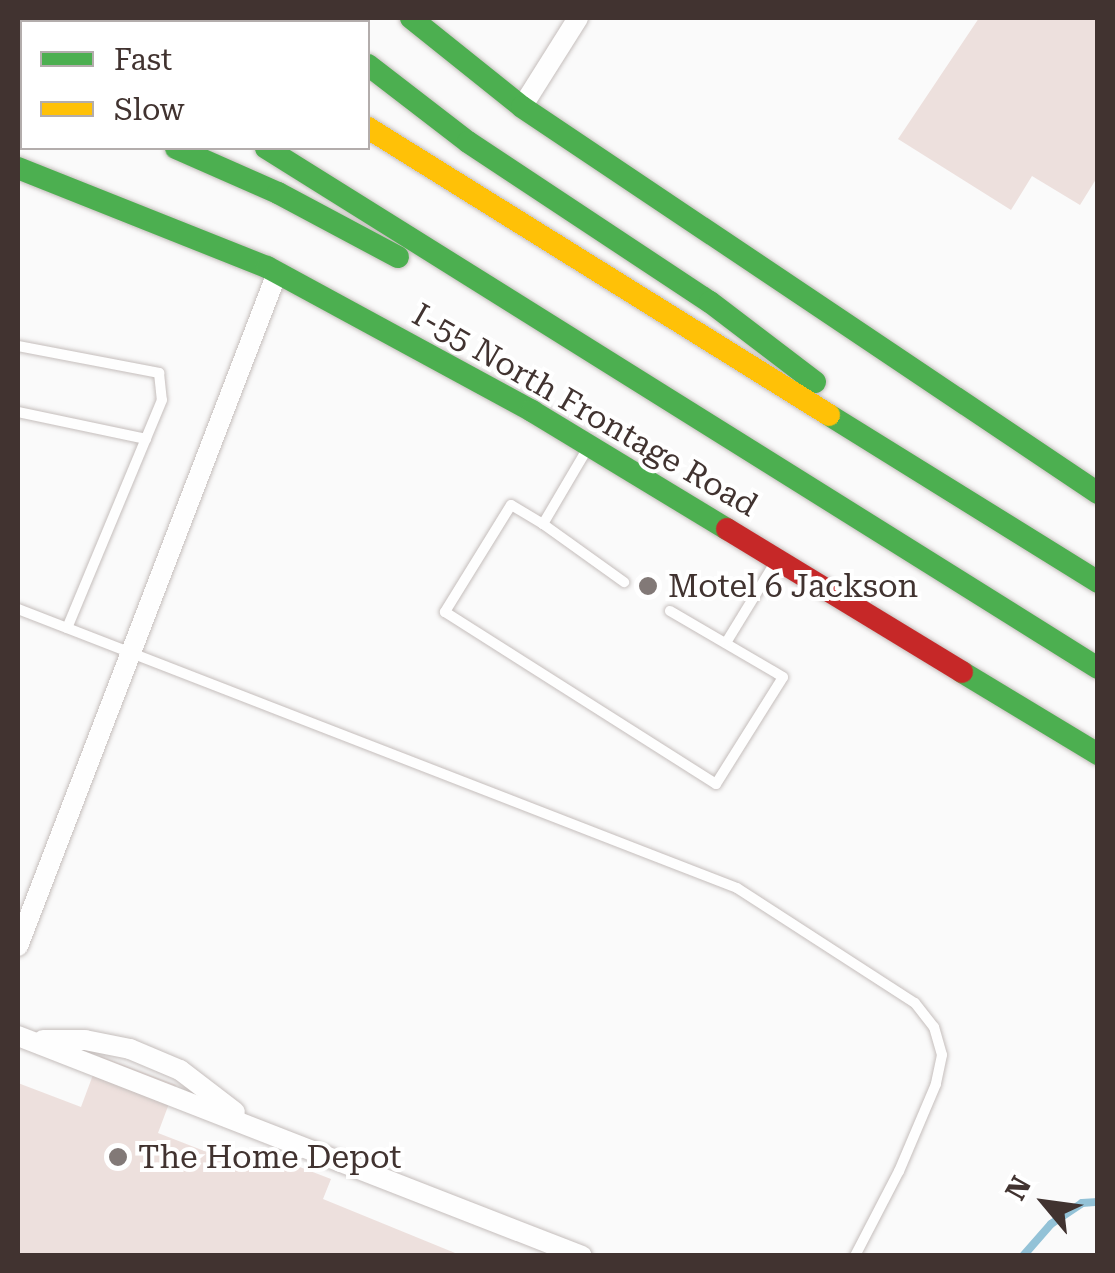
<!DOCTYPE html>
<style>
body{margin:0}
#map{position:relative;width:1115px;height:1273px;overflow:hidden;background:#fafafa;font-family:"Roboto Serif",serif}
div>[style]{position:absolute}
.stream>*{height:8px;margin:-4px;padding:0 4px;transform-origin:4px;border-radius:4px;background:#93c2d7}
.building>*{inset:0;background:#ede0dd}
.roads{filter:drop-shadow(0 0 2px #c5bebc) drop-shadow(0 0 2px #c5bebc)}
.lane>*{height:10px;margin:-5px;padding:0 5px;transform-origin:5px;border-radius:5px;background:#fefefe}
.street>*{height:20px;margin:-10px;padding:0 10px;transform-origin:10px;border-radius:10px;background:#fefefe}
.fast>*{height:22px;margin:-11px;padding:0 11px;transform-origin:11px;border-radius:11px;background:#4caf50}
.slow>*{height:22px;margin:-11px;padding:0 11px;transform-origin:11px;border-radius:11px;background:#ffc107}
.jam>*{height:22px;margin:-11px;padding:0 11px;transform-origin:11px;border-radius:11px;background:#c62828}
.dots>*{width:28px;height:28px;translate:-50% -50%;box-sizing:border-box;border:5px solid #fff;border-radius:50%}
span{translate:-50% -50%;white-space:nowrap;text-align:center;line-height:1.15;-webkit-text-stroke:8px #fff;paint-order:stroke}
.street-label{font-size:32px;color:#413330}
.poi-label{font-size:32px;color:#413330}
.left{translate:0 -50%;text-align:left}
.frame{position:absolute;inset:0;border:20px solid #413330;pointer-events:none}
.legend{position:absolute;left:20px;top:20px;width:350px;height:130px;box-sizing:border-box;background:#fff;border:2px solid #b3adac;margin:0;padding:12px 18px;list-style:none;font-size:30px;color:#413330}
.legend li{display:flex;align-items:center;gap:20px;height:50px}
.legend b{width:50px;border:2px solid #b3adac}
.north{position:absolute;left:995px;top:1153px;width:100px;height:100px;-webkit-text-stroke:8px #fff;paint-order:stroke;rotate:299deg;font-size:28px;font-weight:700;line-height:40px;text-align:center;color:#413330}
.north::after{content:'';display:block;margin:auto;width:35px;height:45px;background:#413330;clip-path:polygon(50% 0,100% 100%,50% 72%,0 100%)}
</style>
<div id="map">
<div class="stream">
<div style="left:1023px;top:1256px;width:43px;rotate:-48.8deg"></div>
<div style="left:1051px;top:1224px;width:37px;rotate:-34deg"></div>
<div style="left:1082px;top:1203px;width:16px;rotate:-4deg"></div>
</div>
<div class="building">
<div style="clip-path:polygon(979px 18px,1098px 18px,1098px 176px,1080px 205px,1032px 176px,1011px 210px,898px 139px)"></div>
<div style="clip-path:polygon(100px 1056px,176px 1085px,158px 1133px,243px 1166px,250px 1148px,331px 1179px,323px 1199px,460px 1255px,18px 1256px,18px 1083px,81px 1107px)"></div>
</div>
<div class="roads">
<div class="lane">
<div style="left:18px;top:346px;width:144px;rotate:10.8deg"></div>
<div style="left:159px;top:373px;width:27px;rotate:84deg"></div>
<div style="left:162px;top:400px;width:247px;rotate:112.6deg"></div>
<div style="left:18px;top:412px;width:131px;rotate:11.9deg"></div>
<div style="left:586px;top:451px;width:85px;rotate:120.5deg"></div>
<div style="left:543px;top:524px;width:37px;rotate:-149deg"></div>
<div style="left:511px;top:505px;width:126px;rotate:121.7deg"></div>
<div style="left:445px;top:612px;width:321px;rotate:32.4deg"></div>
<div style="left:716px;top:784px;width:126px;rotate:-57.9deg"></div>
<div style="left:783px;top:677px;width:131px;rotate:-149.7deg"></div>
<div style="left:543px;top:524px;width:100px;rotate:35.6deg"></div>
<div style="left:18px;top:609px;width:771px;rotate:21.21deg"></div>
<div style="left:737px;top:888px;width:212px;rotate:32.9deg"></div>
<div style="left:915px;top:1003px;width:31px;rotate:52deg"></div>
<div style="left:934px;top:1027px;width:29px;rotate:74deg"></div>
<div style="left:942px;top:1055px;width:30px;rotate:102deg"></div>
<div style="left:936px;top:1084px;width:95px;rotate:113deg"></div>
<div style="left:899px;top:1171px;width:96px;rotate:117.4deg"></div>
<div style="left:727px;top:641px;width:94px;rotate:-58.5deg"></div>
</div>
<div class="street">
<div style="left:522px;top:107px;width:105px;rotate:-57.8deg"></div>
<div style="left:18px;top:946px;width:721px;rotate:-68.95deg"></div>
<div style="left:18px;top:1036px;width:605px;rotate:21.31deg"></div>
<div style="left:43px;top:1040px;width:42px"></div>
<div style="left:85px;top:1040px;width:46px;rotate:11.3deg"></div>
<div style="left:130px;top:1049px;width:54px;rotate:22.8deg"></div>
<div style="left:180px;top:1070px;width:69px;rotate:37.4deg"></div>
</div>
<div class="fast">
<div style="left:58px;top:18px;width:9px;rotate:27deg"></div>
<div style="left:192px;top:18px;width:9px;rotate:27deg"></div>
<div style="left:307px;top:18px;width:7px;rotate:34deg"></div>
<div style="left:411px;top:18px;width:142px;rotate:38.7deg"></div>
<div style="left:522px;top:107px;width:693px;rotate:33.83deg"></div>
<div style="left:368px;top:65px;width:126px;rotate:37.6deg"></div>
<div style="left:468px;top:142px;width:290px;rotate:33.5deg"></div>
<div style="left:710px;top:302px;width:132px;rotate:37.3deg"></div>
<div style="left:18px;top:84px;width:4px;rotate:27deg"></div>
<div style="left:176px;top:148px;width:111px;rotate:23.8deg"></div>
<div style="left:278px;top:193px;width:136px;rotate:28.1deg"></div>
<div style="left:266px;top:148px;width:981px;rotate:32.01deg"></div>
<div style="left:18px;top:168px;width:268px;rotate:21.7deg"></div>
<div style="left:267px;top:267px;width:302px;rotate:28.5deg"></div>
<div style="left:532px;top:411px;width:228px;rotate:31.2deg"></div>
<div style="left:829px;top:415px;width:317px;rotate:31.8deg"></div>
<div style="left:962px;top:672px;width:159px;rotate:31.1deg"></div>
</div>
<div class="slow">
<div style="left:368px;top:128px;width:543px;rotate:31.9deg"></div>
</div>
<div class="jam">
<div style="left:727px;top:529px;width:275px;rotate:31.3deg"></div>
</div>
</div>
<div class="dots">
<div style="left:648px;top:586px;background:#827977"></div>
<div style="left:118px;top:1157px;background:#827977"></div>
</div>
<div class="street-label">
<span style="left:585px;top:410px;rotate:30deg">I-55 North Frontage Road</span>
</div>
<div class="poi-label">
<span class="left" style="left:668px;top:586px">Motel 6 Jackson</span>
<span class="left" style="left:138px;top:1157px">The Home Depot</span>
</div>
<div class="frame"></div>
<ul class="legend">
<li><b style="height:12px;background:#4caf50"></b>Fast</li>
<li><b style="height:12px;background:#ffc107"></b>Slow</li>
</ul>
<div class="north">N</div>
</div>
